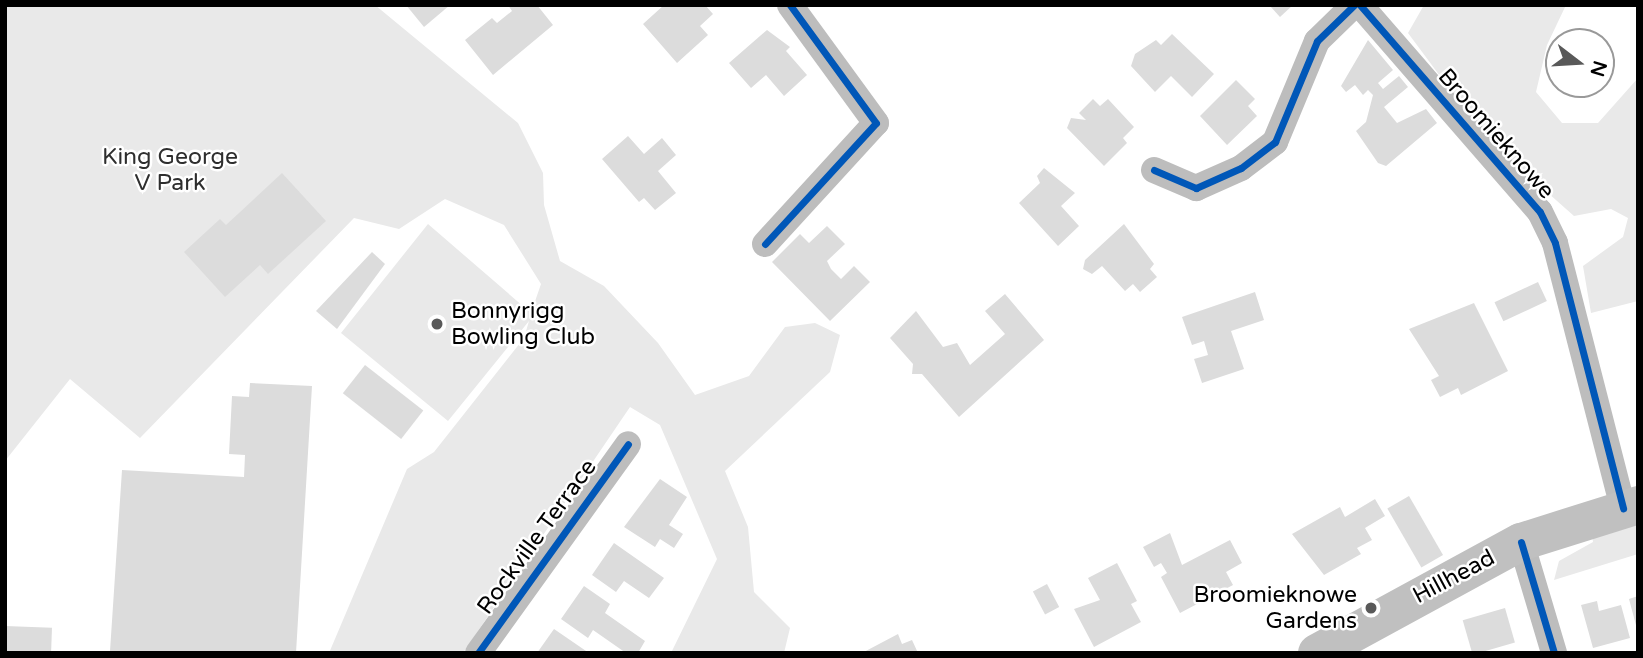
<!DOCTYPE html>
<style>
body{margin:0}
#map{position:relative;width:1643px;height:658px;overflow:hidden;background:#fff;font-family:"Varela Round",sans-serif}
div>[style]{position:absolute}
.green>*{inset:0;background:#e9e9e9}
.building>*{inset:0;background:#dcdcdc;transform-origin:0 0}
.street>*{height:26px;margin:-13px;padding:0 13px;transform-origin:13px;border-radius:13px;background:#bdbdbd}
.secondary>*{height:38px;margin:-19px;padding:0 19px;transform-origin:19px;border-radius:19px;background:#c0c0c0}
.cycleway>*{height:7px;margin:-3.5px;padding:0 3.5px;transform-origin:3.5px;border-radius:3.5px;background:#0057b8}
.dots>*{width:19px;height:19px;translate:-50% -50%;box-sizing:border-box;border:4px solid #fff;border-radius:50%}
span{translate:-50% -50%;white-space:nowrap;text-align:center;line-height:1.15;-webkit-text-stroke:5px #fff;paint-order:stroke}
.street-label{font-size:23px;color:#000}
.park-label{font-size:23px;color:#2e2e2e}
.poi-label{font-size:23px;color:#000}
.left{translate:0 -50%;text-align:left}
.right{translate:-100% -50%;text-align:right}
.frame{position:absolute;inset:0;border:7px solid #000;pointer-events:none}
.north{position:absolute;left:1545px;top:28px;width:70px;height:70px;box-sizing:border-box;background:#fff;border:2px solid #999;border-radius:50%;rotate:107deg;font-size:19px;font-weight:700;line-height:28px;text-align:center;color:#000}
.north::after{content:'';display:block;margin:auto;width:24px;height:32px;background:#595959;clip-path:polygon(50% 0,100% 100%,50% 72%,0 100%)}
</style>
<div id="map">
<div class="green">
<div style="clip-path:polygon(5px 5px,375px 5px,518px 123px,543px 173px,544px 205px,560px 261px,604px 286px,658px 343px,695px 395px,749px 376px,785px 327px,815px 323px,840px 335px,830px 372px,725px 471px,748px 527px,754px 592px,790px 628px,784px 653px,671px 653px,717px 559px,660px 425px,630px 407px,463px 653px,329px 653px,407px 469px,434px 452px,524px 338px,529px 321px,448px 421px,341px 333px,428px 224px,531px 313px,541px 284px,504px 225px,445px 199px,399px 229px,354px 218px,140px 438px,70px 379px,5px 461px)"></div>
<div style="clip-path:polygon(1424px 5px,1566px 5px,1547px 45px,1536px 92px,1562px 123px,1598px 123px,1638px 78px,1638px 301px,1591px 313px,1583px 266px,1623px 237px,1628px 218px,1611px 209px,1574px 216px,1486px 138px,1408px 33px)"></div>
<div style="clip-path:polygon(1638px 523px,1638px 554px,1554px 580px,1559px 561px,1593px 542px,1592px 534px)"></div>
</div>
<div class="building">
<div style="clip-path:polygon(406px 5px,450px 5px,424px 27px)"></div>
<div style="clip-path:polygon(508px 5px,537px 5px,553px 25px,493px 75px,465px 40px,492px 18px,497px 23px,512px 11px)"></div>
<div style="clip-path:polygon(664px 5px,705px 5px,713px 14px,700px 26px,708px 35px,677px 63px,643px 24px)"></div>
<div style="clip-path:polygon(1269px 5px,1293px 5px,1280px 17px)"></div>
<div style="clip-path:polygon(767px 30px,790px 47px,786px 51px,807px 75px,784px 96px,766px 75px,751px 88px,729px 63px)"></div>
<div style="clip-path:polygon(1172px 34px,1214px 74px,1192px 97px,1171px 76px,1155px 92px,1131px 66px,1135px 54px,1156px 40px,1161px 45px)"></div>
<div style="clip-path:polygon(1368px 40px,1393px 70px,1378px 83px,1383px 89px,1399px 76px,1408px 87px,1384px 107px,1397px 123px,1426px 109px,1437px 123px,1386px 166px,1378px 163px,1356px 131px,1366px 122px,1373px 95px,1368px 90px,1363px 95px,1355px 85px,1346px 92px,1341px 86px)"></div>
<div style="clip-path:polygon(1236px 80px,1255px 99px,1248px 106px,1257px 116px,1227px 145px,1200px 116px)"></div>
<div style="clip-path:polygon(1093px 99px,1100px 106px,1108px 99px,1134px 127px,1123px 138px,1127px 143px,1104px 166px,1067px 128px,1071px 118px,1086px 120px,1079px 113px)"></div>
<div style="clip-path:polygon(628px 136px,644px 154px,662px 138px,676px 155px,658px 171px,676px 193px,655px 210px,644px 198px,639px 202px,602px 159px)"></div>
<div style="clip-path:polygon(1044px 168px,1075px 193px,1061px 206px,1079px 226px,1058px 246px,1019px 203px,1040px 183px,1037px 176px)"></div>
<div style="clip-path:polygon(282px 173px,326px 221px,268px 274px,260px 265px,225px 297px,184px 252px,220px 219px,226px 225px)"></div>
<div style="clip-path:polygon(1124px 224px,1154px 264px,1150px 269px,1157px 277px,1140px 292px,1133px 284px,1125px 291px,1102px 266px,1092px 274px,1083px 269px,1085px 260px)"></div>
<div style="clip-path:polygon(827px 226px,845px 244px,827px 261px,831px 269px,841px 279px,854px 266px,870px 282px,830px 321px,772px 262px,800px 234px,809px 243px)"></div>
<div style="clip-path:polygon(372px 252px,385px 264px,337px 329px,316px 311px)"></div>
<div style="left:1538px;top:282px;width:21px;height:48px;rotate:65deg"></div>
<div style="clip-path:polygon(1255px 292px,1264px 320px,1231px 331px,1244px 369px,1202px 383px,1194px 359px,1208px 355px,1204px 341px,1192px 345px,1182px 317px)"></div>
<div style="clip-path:polygon(1005px 294px,1044px 340px,959px 417px,922px 374px,912px 374px,913px 364px,890px 338px,916px 311px,943px 347px,957px 343px,970px 365px,1005px 334px,985px 311px)"></div>
<div style="clip-path:polygon(1474px 303px,1508px 371px,1461px 395px,1458px 388px,1440px 397px,1431px 380px,1439px 376px,1409px 329px)"></div>
<div style="left:365px;top:365px;width:74px;height:36px;rotate:38deg"></div>
<div style="clip-path:polygon(250px 383px,312px 386px,296px 653px,110px 651px,122px 470px,244px 477px,245px 455px,229px 454px,232px 396px,249px 397px)"></div>
<div style="clip-path:polygon(660px 479px,687px 497px,669px 525px,683px 534px,674px 548px,660px 539px,655px 547px,624px 527px)"></div>
<div style="left:1409px;top:496px;width:68px;height:25px;rotate:60deg"></div>
<div style="clip-path:polygon(1375px 499px,1385px 516px,1365px 528px,1372px 540px,1357px 548px,1361px 554px,1324px 575px,1292px 534px,1340px 507px,1345px 517px)"></div>
<div style="clip-path:polygon(1170px 533px,1182px 565px,1230px 540px,1242px 563px,1226px 572px,1233px 585px,1180px 613px,1161px 577px,1167px 573px,1161px 563px,1154px 567px,1143px 547px)"></div>
<div style="clip-path:polygon(614px 543px,664px 578px,649px 598px,624px 581px,616px 592px,592px 575px)"></div>
<div style="clip-path:polygon(1117px 563px,1137px 601px,1131px 604px,1141px 622px,1094px 647px,1074px 609px,1100px 600px,1088px 578px)"></div>
<div style="left:1047px;top:584px;width:26px;height:16px;rotate:62deg"></div>
<div style="clip-path:polygon(584px 586px,610px 604px,605px 613px,645px 641px,638px 653px,626px 653px,593px 630px,588px 638px,561px 619px)"></div>
<div style="clip-path:polygon(1638px 596px,1638px 629px,1637px 629px,1629px 599px)"></div>
<div style="clip-path:polygon(1597px 601px,1599px 611px,1621px 605px,1630px 638px,1593px 648px,1581px 605px)"></div>
<div style="left:1505px;top:608px;width:36px;height:44px;rotate:74deg"></div>
<div style="left:5px;top:626px;width:47px;height:27px;rotate:2deg"></div>
<div style="clip-path:polygon(554px 629px,589px 653px,537px 653px)"></div>
<div style="clip-path:polygon(898px 634px,902px 644px,912px 640px,918px 653px,862px 653px)"></div>
</div>
<div class="street">
<div style="left:1360px;top:5px;width:274px;rotate:49deg"></div>
<div style="left:1540px;top:212px;width:34px;rotate:64deg"></div>
<div style="left:1555px;top:243px;width:274px;rotate:75.6deg"></div>
<div style="left:1154px;top:170px;width:46px;rotate:23.2deg"></div>
<div style="left:1196px;top:188px;width:49px;rotate:-24deg"></div>
<div style="left:1241px;top:168px;width:43px;rotate:-37.4deg"></div>
<div style="left:1275px;top:142px;width:109px;rotate:-67.4deg"></div>
<div style="left:1317px;top:41px;width:52px;rotate:-44.2deg"></div>
<div style="left:765px;top:244px;width:164px;rotate:-47.5deg"></div>
<div style="left:876px;top:123px;width:146px;rotate:-126.1deg"></div>
<div style="left:1521px;top:542px;width:116px;rotate:73.4deg"></div>
<div style="left:478px;top:653px;width:257px;rotate:-54.3deg"></div>
</div>
<div class="secondary">
<div style="left:1317px;top:653px;width:232px;rotate:-28.6deg"></div>
<div style="left:1521px;top:542px;width:123px;rotate:-17.5deg"></div>
</div>
<div class="cycleway">
<div style="left:1360px;top:5px;width:274px;rotate:49deg"></div>
<div style="left:1540px;top:212px;width:34px;rotate:64deg"></div>
<div style="left:1555px;top:243px;width:274px;rotate:75.6deg"></div>
<div style="left:1154px;top:170px;width:46px;rotate:23.2deg"></div>
<div style="left:1196px;top:188px;width:49px;rotate:-24deg"></div>
<div style="left:1241px;top:168px;width:43px;rotate:-37.4deg"></div>
<div style="left:1275px;top:142px;width:109px;rotate:-67.4deg"></div>
<div style="left:1317px;top:41px;width:52px;rotate:-44.2deg"></div>
<div style="left:765px;top:244px;width:164px;rotate:-47.5deg"></div>
<div style="left:876px;top:123px;width:146px;rotate:-126.1deg"></div>
<div style="left:1521px;top:542px;width:116px;rotate:73.4deg"></div>
<div style="left:478px;top:653px;width:257px;rotate:-54.3deg"></div>
</div>
<div class="dots">
<div style="left:437px;top:324px;background:#595959"></div>
<div style="left:1371px;top:608px;background:#595959"></div>
</div>
<div class="street-label">
<span style="left:1496px;top:134px;rotate:49deg">Broomieknowe</span>
<span style="left:537px;top:537px;rotate:-54deg">Rockville Terrace</span>
<span style="left:1454px;top:577px;rotate:-28deg">Hillhead</span>
</div>
<div class="park-label">
<span style="left:170px;top:170px">King George<br>V Park</span>
</div>
<div class="poi-label">
<span class="left" style="left:451px;top:324px">Bonnyrigg<br>Bowling Club</span>
<span class="right" style="left:1357px;top:608px">Broomieknowe<br>Gardens</span>
</div>
<div class="frame"></div>
<div class="north">N</div>
</div>
